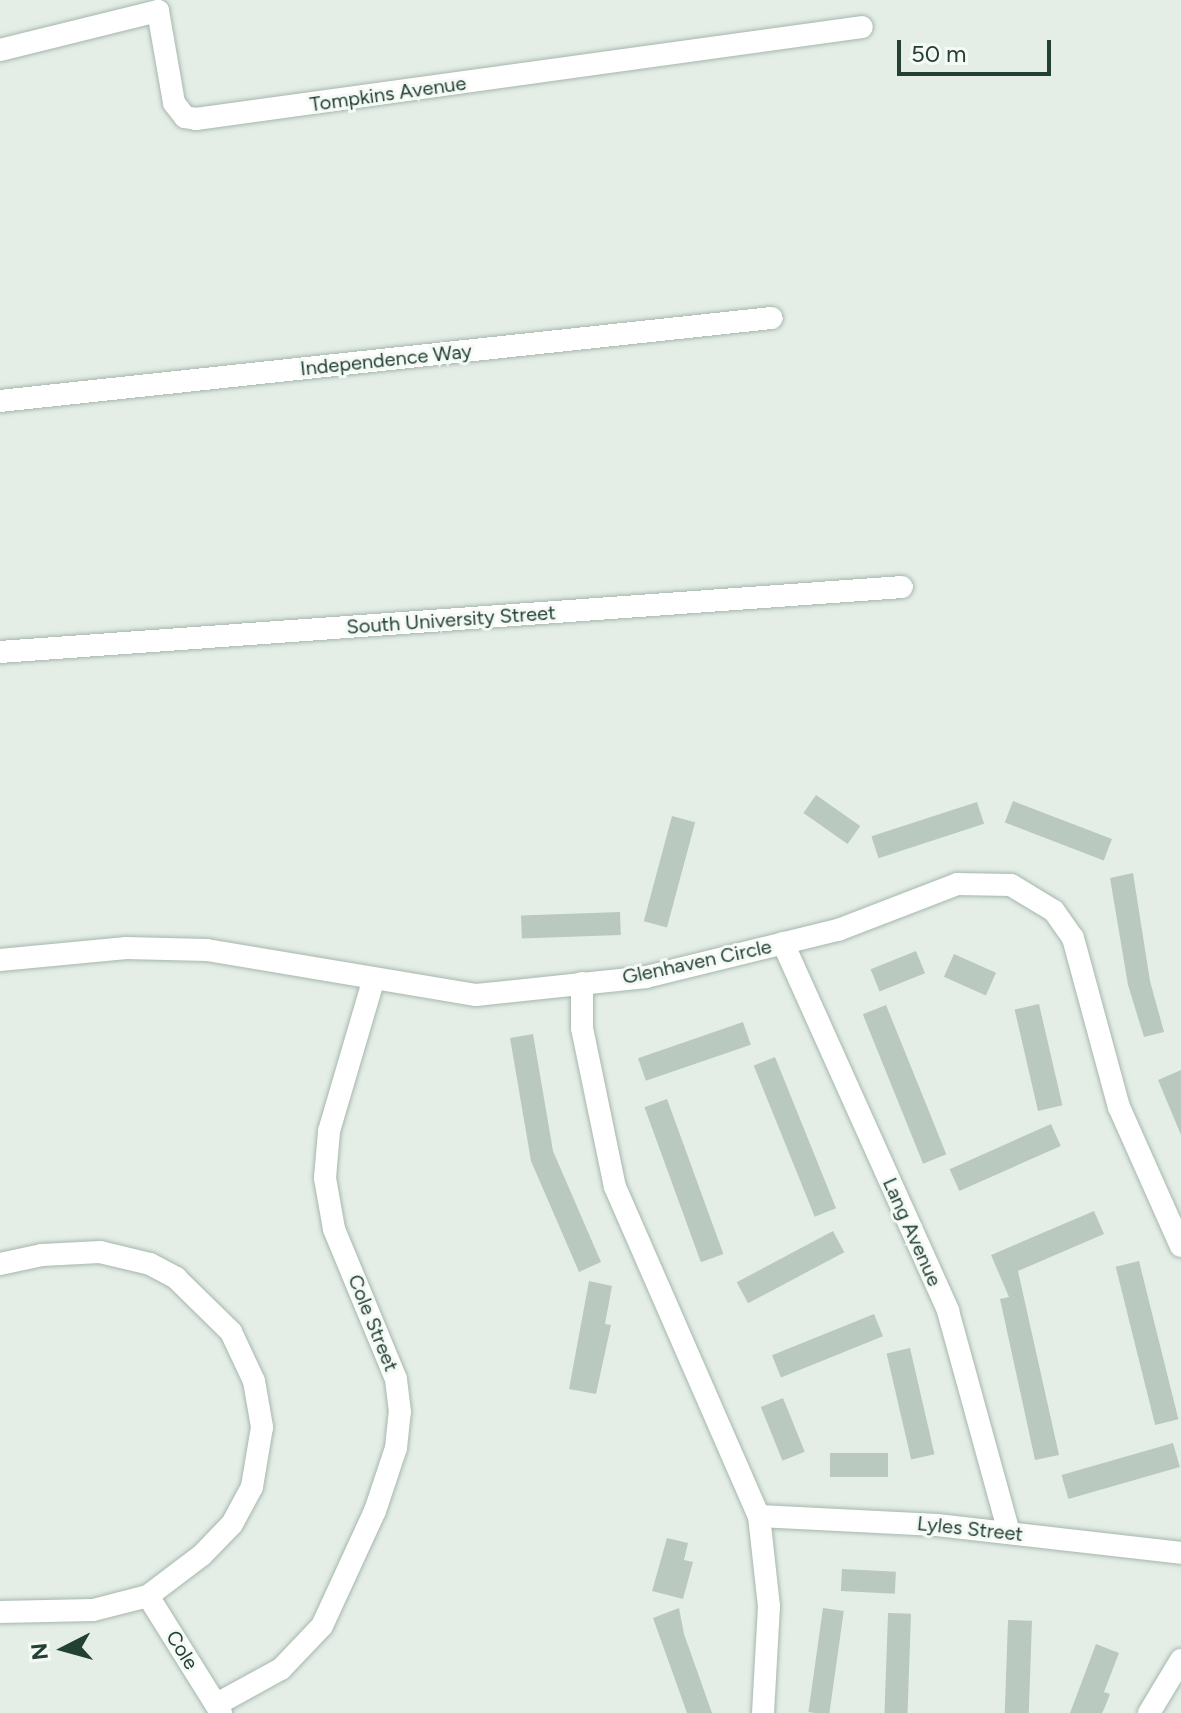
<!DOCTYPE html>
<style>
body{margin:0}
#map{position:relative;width:1181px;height:1713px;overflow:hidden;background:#e4eee7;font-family:Figtree,sans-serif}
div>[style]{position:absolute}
.building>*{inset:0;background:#b9c9c0;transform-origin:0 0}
.roads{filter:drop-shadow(0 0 2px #a6b7ad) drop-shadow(0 0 2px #a6b7ad)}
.minor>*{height:22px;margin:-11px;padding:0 11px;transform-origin:11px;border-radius:11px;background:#fff}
span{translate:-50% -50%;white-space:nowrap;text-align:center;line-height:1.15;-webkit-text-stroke:6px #f5faf7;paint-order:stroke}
.street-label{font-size:20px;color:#234132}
.north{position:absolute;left:24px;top:1609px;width:80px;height:80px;-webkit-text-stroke:6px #f5faf7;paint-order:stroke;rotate:264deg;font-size:22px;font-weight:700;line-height:32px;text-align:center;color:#234132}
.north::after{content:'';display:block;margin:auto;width:28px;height:36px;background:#234132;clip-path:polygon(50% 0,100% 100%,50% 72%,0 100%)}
.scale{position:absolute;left:897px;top:40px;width:154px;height:36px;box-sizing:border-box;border:4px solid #234132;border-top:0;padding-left:10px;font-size:24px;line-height:28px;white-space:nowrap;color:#234132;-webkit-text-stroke:6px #f5faf7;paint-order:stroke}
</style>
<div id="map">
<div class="building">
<div style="left:816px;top:795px;width:54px;height:22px;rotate:35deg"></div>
<div style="left:1013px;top:801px;width:106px;height:23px;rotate:21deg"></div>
<div style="left:977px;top:802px;width:23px;height:111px;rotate:72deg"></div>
<div style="left:672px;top:816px;width:24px;height:109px;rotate:15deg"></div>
<div style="clip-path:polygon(1133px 873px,1150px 981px,1164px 1032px,1144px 1037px,1128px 985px,1110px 878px)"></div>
<div style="left:620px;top:912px;width:23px;height:99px;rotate:88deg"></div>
<div style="left:916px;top:951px;width:24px;height:49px;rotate:68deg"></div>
<div style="left:954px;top:954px;width:46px;height:25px;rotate:24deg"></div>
<div style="left:1039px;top:1004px;width:104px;height:25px;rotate:77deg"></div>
<div style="left:886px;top:1005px;width:161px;height:25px;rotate:68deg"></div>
<div style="left:743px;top:1022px;width:24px;height:111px;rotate:71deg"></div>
<div style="clip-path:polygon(533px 1034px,553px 1151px,601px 1262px,579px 1272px,531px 1161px,510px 1038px)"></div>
<div style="left:775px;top:1057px;width:163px;height:23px;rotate:68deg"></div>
<div style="clip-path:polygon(1181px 1070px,1181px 1135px,1158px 1080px)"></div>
<div style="left:667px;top:1099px;width:165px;height:24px;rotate:70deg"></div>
<div style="left:1051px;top:1124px;width:24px;height:111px;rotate:66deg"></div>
<div style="clip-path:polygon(1094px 1211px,1104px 1234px,1018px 1271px,1059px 1455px,1035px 1460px,1000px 1299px,1009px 1297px,991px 1255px)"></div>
<div style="left:833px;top:1231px;width:24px;height:109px;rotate:62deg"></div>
<div style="left:1139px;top:1261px;width:163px;height:24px;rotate:76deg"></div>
<div style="clip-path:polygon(589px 1281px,612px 1286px,605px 1324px,611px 1325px,596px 1394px,569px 1389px)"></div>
<div style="left:874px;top:1314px;width:24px;height:110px;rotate:68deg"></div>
<div style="left:910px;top:1348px;width:109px;height:24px;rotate:77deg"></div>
<div style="left:783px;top:1398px;width:58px;height:24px;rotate:68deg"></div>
<div style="left:1173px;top:1443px;width:25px;height:116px;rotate:74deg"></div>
<div style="left:888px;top:1453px;width:24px;height:58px;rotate:90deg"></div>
<div style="clip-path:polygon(667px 1538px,688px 1543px,684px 1560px,693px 1562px,683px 1599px,652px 1591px)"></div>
<div style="left:842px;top:1569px;width:54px;height:22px;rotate:3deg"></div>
<div style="clip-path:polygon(679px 1608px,684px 1634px,712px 1713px,687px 1713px,653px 1618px)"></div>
<div style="left:823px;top:1608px;width:21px;height:105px;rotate:8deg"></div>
<div style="left:888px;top:1613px;width:23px;height:100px;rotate:2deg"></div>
<div style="left:1008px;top:1620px;width:24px;height:93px;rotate:2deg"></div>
<div style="clip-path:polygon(1096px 1644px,1119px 1653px,1104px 1692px,1110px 1694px,1105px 1707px,1102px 1713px,1070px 1713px)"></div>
</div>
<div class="roads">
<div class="minor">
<div style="left:158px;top:11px;width:93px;rotate:80.1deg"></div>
<div style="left:174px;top:103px;width:18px;rotate:52deg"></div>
<div style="left:185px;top:117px;width:11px;rotate:10deg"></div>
<div style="left:196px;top:119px;width:672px;rotate:-7.86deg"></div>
<div style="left:0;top:50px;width:163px;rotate:-13.9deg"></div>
<div style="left:0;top:401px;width:776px;rotate:-6.14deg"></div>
<div style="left:0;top:652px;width:904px;rotate:-4.12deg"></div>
<div style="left:783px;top:943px;width:403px;rotate:65.8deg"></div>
<div style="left:948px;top:1311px;width:230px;rotate:74.6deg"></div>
<div style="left:0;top:960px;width:127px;rotate:-5.4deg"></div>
<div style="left:126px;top:948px;width:81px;rotate:1.4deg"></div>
<div style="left:207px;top:950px;width:273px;rotate:9.5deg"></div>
<div style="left:476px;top:995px;width:171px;rotate:-6deg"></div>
<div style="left:646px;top:977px;width:198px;rotate:-13.8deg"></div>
<div style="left:838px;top:930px;width:128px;rotate:-21.1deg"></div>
<div style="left:957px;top:884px;width:54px;rotate:1.1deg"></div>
<div style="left:1011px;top:885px;width:50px;rotate:31.2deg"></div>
<div style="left:1054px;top:911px;width:33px;rotate:55deg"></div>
<div style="left:1073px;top:938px;width:175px;rotate:74.8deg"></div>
<div style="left:1119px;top:1107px;width:152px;rotate:66deg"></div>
<div style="left:582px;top:983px;width:45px;rotate:90deg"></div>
<div style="left:582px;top:1028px;width:162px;rotate:78.3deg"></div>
<div style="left:615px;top:1187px;width:359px;rotate:66.4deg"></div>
<div style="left:759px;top:1516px;width:91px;rotate:83.7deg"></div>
<div style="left:769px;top:1606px;width:107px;rotate:93.2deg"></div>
<div style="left:0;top:1264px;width:43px;rotate:-12.1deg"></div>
<div style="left:42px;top:1255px;width:58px;rotate:-3deg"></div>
<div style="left:100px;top:1252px;width:51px;rotate:13.5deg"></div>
<div style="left:150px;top:1264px;width:30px;rotate:28deg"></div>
<div style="left:176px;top:1278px;width:77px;rotate:44.5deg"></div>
<div style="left:231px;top:1332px;width:54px;rotate:64.9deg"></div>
<div style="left:254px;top:1381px;width:47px;rotate:80.1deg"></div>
<div style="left:262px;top:1427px;width:61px;rotate:99.5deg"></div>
<div style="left:252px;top:1487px;width:42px;rotate:118.4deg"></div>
<div style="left:232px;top:1524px;width:43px;rotate:134.1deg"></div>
<div style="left:202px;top:1555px;width:68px;rotate:142.8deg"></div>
<div style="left:148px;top:1596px;width:57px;rotate:165.7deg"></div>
<div style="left:93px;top:1610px;width:93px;rotate:178.8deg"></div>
<div style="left:759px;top:1516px;width:178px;rotate:2.9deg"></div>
<div style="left:937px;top:1525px;width:246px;rotate:6.5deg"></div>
<div style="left:148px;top:1596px;width:138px;rotate:58deg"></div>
<div style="left:217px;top:1704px;width:73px;rotate:-28.7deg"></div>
<div style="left:281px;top:1669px;width:59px;rotate:-46.4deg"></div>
<div style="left:322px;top:1626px;width:127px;rotate:-65.3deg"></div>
<div style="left:375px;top:1511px;width:66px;rotate:-71.6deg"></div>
<div style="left:396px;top:1448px;width:36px;rotate:-84deg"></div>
<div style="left:400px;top:1412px;width:33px;rotate:-97deg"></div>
<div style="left:396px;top:1379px;width:162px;rotate:-112.5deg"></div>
<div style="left:334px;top:1229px;width:52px;rotate:-100deg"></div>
<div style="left:325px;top:1178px;width:47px;rotate:-85.1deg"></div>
<div style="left:329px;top:1131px;width:159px;rotate:-73.6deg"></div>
<div style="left:1149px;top:1713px;width:62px;rotate:-58.9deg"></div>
</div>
</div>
<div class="street-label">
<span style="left:388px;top:94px;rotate:-8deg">Tompkins Avenue</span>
<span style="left:386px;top:360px;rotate:-6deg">Independence Way</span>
<span style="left:451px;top:620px;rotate:-4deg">South University Street</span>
<span style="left:697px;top:962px;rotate:-12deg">Glenhaven Circle</span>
<span style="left:912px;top:1232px;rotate:66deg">Lang Avenue</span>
<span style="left:373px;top:1323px;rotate:68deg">Cole Street</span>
<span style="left:970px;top:1529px;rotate:6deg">Lyles Street</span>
<span style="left:182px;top:1650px;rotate:58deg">Cole</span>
</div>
<div class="north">N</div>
<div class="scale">50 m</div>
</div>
